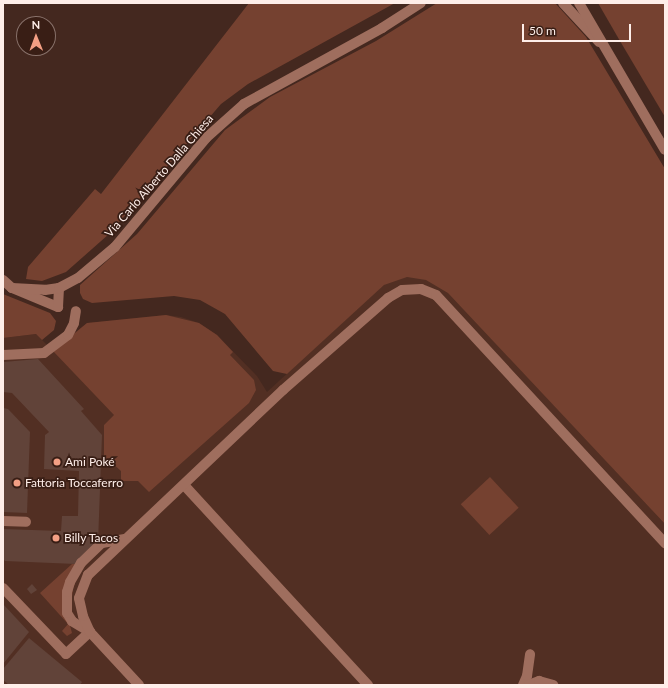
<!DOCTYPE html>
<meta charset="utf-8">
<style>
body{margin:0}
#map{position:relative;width:668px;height:688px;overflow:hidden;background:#44281f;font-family:Lato,sans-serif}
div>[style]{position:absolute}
.built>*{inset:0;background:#522f23}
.green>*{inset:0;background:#754130;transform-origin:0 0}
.building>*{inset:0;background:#614339}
.minor>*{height:10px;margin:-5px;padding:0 5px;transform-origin:5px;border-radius:5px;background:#9f6e5e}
.dots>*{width:11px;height:11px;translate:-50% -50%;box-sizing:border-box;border:2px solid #391e15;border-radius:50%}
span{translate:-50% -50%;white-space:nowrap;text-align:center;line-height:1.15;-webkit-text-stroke:3.5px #391e15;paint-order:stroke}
.street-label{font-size:12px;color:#feeee9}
.poi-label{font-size:12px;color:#feeee9}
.left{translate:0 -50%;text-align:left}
.frame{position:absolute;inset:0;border:4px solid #feeee9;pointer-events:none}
.north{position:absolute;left:16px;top:16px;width:40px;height:40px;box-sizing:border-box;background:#391e15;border:1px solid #88716a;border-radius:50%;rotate:359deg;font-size:11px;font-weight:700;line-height:16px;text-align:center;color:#feeee9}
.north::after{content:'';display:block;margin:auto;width:14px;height:18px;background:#f39f84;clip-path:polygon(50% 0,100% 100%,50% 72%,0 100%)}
.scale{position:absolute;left:522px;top:24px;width:109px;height:18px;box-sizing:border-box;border:2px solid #feeee9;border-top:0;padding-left:5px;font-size:12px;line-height:14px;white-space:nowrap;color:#feeee9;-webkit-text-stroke:3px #391e15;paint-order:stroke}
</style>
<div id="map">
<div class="built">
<div style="clip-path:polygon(415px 256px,665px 524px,665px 685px,3px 685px,3px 338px,36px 334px,53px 351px,87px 323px,166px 315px,181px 317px,199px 323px,217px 335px,257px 376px,267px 392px)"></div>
</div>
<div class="green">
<div style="clip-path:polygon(249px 3px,395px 3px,248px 84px,221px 104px,109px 234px,66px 272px,42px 281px,26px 279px,28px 267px,95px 189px,101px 194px)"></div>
<div style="clip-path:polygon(437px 3px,555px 3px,586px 37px,665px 169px,665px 524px,448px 293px,426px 280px,407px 277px,384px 285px,287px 374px,273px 371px,225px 314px,200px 300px,174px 296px,92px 303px,83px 299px,80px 293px,80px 285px,137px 234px,225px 130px,270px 97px,376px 41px)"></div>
<div style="clip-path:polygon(598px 3px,665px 3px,665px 117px,620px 41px)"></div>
<div style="clip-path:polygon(3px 294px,50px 313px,56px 321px,54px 330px,42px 340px,36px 334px,3px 338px)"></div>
<div style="clip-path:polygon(166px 315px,199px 323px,217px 335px,233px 352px,230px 355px,254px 380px,256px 390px,249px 403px,149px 492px,138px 481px,121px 481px,121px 471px,111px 462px,104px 461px,104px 425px,114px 415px,53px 351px,87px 323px)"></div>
<div style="left:490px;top:477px;width:42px;height:40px;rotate:47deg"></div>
<div style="clip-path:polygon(72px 564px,76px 564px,69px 622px,72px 633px,67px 636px,62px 631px,68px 624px,40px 593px)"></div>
</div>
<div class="building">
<div style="clip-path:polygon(38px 359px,84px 409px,81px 411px,102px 435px,98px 543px,76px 564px,5px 561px,3px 559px,3px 529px,61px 531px,62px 516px,78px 516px,79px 471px,44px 469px,45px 435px,49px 432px,12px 393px,3px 392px,3px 362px)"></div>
<div style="clip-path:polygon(3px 408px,8px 409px,30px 432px,27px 513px,3px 512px)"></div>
<div style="clip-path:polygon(32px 584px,37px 590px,31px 594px,27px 589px)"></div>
<div style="clip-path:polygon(3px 604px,29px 632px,3px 664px)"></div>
<div style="clip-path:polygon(29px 638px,82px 682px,80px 685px,9px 685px,3px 680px,3px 669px)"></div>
</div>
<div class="minor">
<div style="left:563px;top:3px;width:53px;rotate:47.3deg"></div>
<div style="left:579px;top:3px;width:170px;rotate:59.7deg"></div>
<div style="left:3px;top:280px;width:12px;rotate:42deg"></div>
<div style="left:12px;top:288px;width:50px;rotate:22.4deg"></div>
<div style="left:58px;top:307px;width:19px;rotate:-87deg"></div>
<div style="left:12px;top:288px;width:33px;rotate:3deg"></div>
<div style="left:45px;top:290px;width:14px;rotate:-8deg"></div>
<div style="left:59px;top:288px;width:21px;rotate:-28deg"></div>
<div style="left:78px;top:278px;width:48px;rotate:-40deg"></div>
<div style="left:115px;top:247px;width:142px;rotate:-50.1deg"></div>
<div style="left:206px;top:138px;width:51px;rotate:-41.8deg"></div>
<div style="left:244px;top:104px;width:158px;rotate:-28.8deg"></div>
<div style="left:382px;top:28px;width:46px;rotate:-32.7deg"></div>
<div style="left:3px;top:355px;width:41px;rotate:-2.8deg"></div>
<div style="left:44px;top:353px;width:30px;rotate:-37deg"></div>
<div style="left:68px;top:335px;width:13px;rotate:-63deg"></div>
<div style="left:74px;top:323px;width:12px;rotate:-81deg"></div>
<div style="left:184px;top:485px;width:272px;rotate:47.4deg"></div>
<div style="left:3px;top:521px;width:23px;rotate:2deg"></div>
<div style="left:3px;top:588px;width:91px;rotate:46.3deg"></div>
<div style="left:66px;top:654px;width:33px;rotate:-43deg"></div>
<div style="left:90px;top:632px;width:21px;rotate:-149deg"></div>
<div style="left:72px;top:621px;width:9px;rotate:-122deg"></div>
<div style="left:67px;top:613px;width:21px;rotate:-90deg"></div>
<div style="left:67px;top:592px;width:10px;rotate:-73deg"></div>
<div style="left:70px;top:582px;width:22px;rotate:-60deg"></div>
<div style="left:81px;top:563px;width:29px;rotate:-44deg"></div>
<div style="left:102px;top:543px;width:23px;rotate:-10deg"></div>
<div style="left:139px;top:685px;width:72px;rotate:-132.8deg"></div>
<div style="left:90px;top:632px;width:17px;rotate:-114deg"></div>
<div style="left:83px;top:616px;width:18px;rotate:-103deg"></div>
<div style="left:79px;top:598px;width:25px;rotate:-69deg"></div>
<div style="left:88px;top:575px;width:269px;rotate:-43.5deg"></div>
<div style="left:283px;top:390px;width:140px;rotate:-41.2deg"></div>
<div style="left:388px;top:298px;width:16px;rotate:-30deg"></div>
<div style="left:402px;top:290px;width:19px;rotate:-3deg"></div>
<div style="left:421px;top:289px;width:16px;rotate:22deg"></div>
<div style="left:436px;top:295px;width:338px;rotate:47.3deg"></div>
<div style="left:523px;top:685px;width:10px;rotate:-66deg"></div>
<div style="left:527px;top:676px;width:22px;rotate:-82deg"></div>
<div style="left:529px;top:685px;width:11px;rotate:-22deg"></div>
<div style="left:539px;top:681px;width:15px;rotate:16deg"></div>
</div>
<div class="dots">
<div style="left:57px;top:462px;background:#f39f84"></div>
<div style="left:17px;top:483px;background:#f39f84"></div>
<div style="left:56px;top:538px;background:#f39f84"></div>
</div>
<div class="street-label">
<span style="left:159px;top:176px;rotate:-49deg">Via Carlo Alberto Dalla Chiesa</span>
</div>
<div class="poi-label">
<span class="left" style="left:65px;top:462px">Ami Poké</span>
<span class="left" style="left:25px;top:483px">Fattoria Toccaferro</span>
<span class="left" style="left:64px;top:538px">Billy Tacos</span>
</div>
<div class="frame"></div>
<div class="north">N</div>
<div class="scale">50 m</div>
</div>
